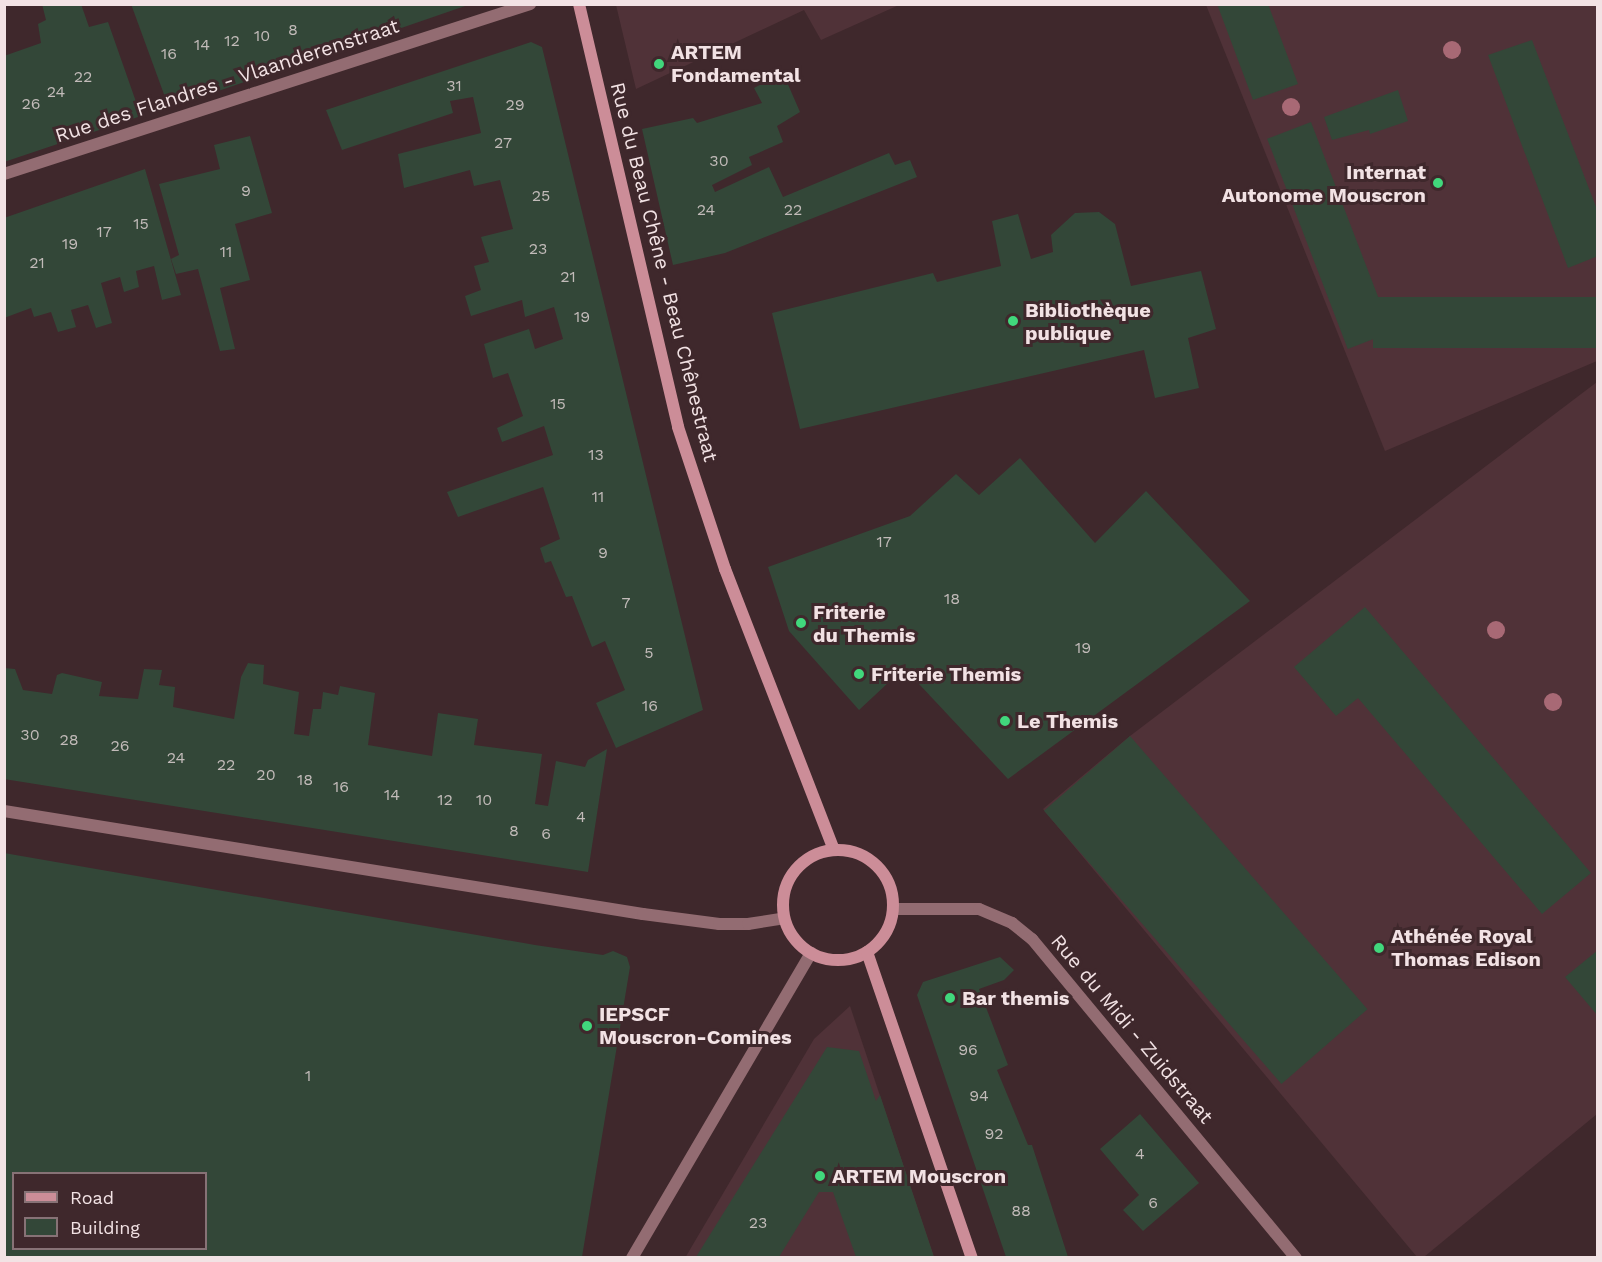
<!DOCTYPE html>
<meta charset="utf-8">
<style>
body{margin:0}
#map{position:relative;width:1602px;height:1262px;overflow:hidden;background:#3f282c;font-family:"Work Sans",sans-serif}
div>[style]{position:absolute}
.built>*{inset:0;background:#503238}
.building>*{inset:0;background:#334738;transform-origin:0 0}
.street>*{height:12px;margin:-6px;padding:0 6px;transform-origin:6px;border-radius:6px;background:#936c72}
.secondary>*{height:12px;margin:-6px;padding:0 6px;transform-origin:6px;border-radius:6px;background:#cc8d98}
.secondary>.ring{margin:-6px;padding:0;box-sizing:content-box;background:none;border:12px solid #cc8d98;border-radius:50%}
.trees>*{width:18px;height:18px;margin:-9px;border-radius:50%;background:#a86975}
.dots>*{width:16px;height:16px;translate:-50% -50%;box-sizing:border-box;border:3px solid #3f282c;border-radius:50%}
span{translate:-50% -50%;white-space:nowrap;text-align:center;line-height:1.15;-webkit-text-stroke:6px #3f282c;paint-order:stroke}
.number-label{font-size:16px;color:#c2bbb9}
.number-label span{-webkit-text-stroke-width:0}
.poi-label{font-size:20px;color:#f2e2e4;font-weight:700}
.left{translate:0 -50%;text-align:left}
.right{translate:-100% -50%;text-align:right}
.street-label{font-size:20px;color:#f2e2e4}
.frame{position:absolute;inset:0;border:6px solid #f2e2e4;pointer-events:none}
.legend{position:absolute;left:12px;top:1172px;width:195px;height:78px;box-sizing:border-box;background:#3f282c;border:2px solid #877276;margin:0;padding:8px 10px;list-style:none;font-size:18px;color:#f2e2e4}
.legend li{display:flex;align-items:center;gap:12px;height:30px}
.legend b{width:30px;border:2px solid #877276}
</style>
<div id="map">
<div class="built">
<div style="clip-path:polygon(616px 5px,616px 4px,899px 5px,821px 40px,804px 10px,636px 89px)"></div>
<div style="clip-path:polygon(1206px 5px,1597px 5px,1597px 361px,1385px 451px)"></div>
<div style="clip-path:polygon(1597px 382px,1597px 1114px,1424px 1257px,1417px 1257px,1043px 809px,1130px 736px)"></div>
<div style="clip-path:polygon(850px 1006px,934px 1257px,685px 1258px,814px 1039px)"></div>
</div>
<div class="building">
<div style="clip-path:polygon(42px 4px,81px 4px,89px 27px,108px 22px,141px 116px,4px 162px,4px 56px,41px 43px,38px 24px,46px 20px)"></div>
<div style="clip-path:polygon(131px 4px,468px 4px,468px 5px,169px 108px)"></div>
<div style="clip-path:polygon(1217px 4px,1268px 4px,1298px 84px,1253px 100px)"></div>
<div style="clip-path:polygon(1532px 40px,1598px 212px,1598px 256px,1568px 268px,1488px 55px)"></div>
<div style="clip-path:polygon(531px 42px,542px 47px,703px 710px,616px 748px,596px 703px,625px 690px,605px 641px,592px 647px,572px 596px,566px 597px,551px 561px,545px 563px,540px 548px,560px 539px,543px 487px,458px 517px,447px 492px,553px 455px,544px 426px,502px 442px,497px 428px,523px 416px,508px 373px,493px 378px,484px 344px,529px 329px,535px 349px,563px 339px,554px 307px,525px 317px,522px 300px,471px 316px,465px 296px,481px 290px,474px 266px,489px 262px,481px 237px,513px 229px,500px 180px,474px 186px,470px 170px,404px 188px,398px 154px,481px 133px,473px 97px,450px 101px,453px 113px,342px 150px,326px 110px)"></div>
<div style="clip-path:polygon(783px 73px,800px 112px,777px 126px,783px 142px,749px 157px,752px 165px,712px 185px,715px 192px,769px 167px,783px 197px,889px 153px,895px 165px,910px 160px,917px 177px,725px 253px,673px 265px,642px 129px,693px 118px,697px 123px,762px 103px,754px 88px)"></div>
<div style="clip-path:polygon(1398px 90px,1408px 121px,1370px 134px,1369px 130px,1332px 140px,1324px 117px)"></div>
<div style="left:1311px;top:122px;width:225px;height:47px;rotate:69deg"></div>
<div style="clip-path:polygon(250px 136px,272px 213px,235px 224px,250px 280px,220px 288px,235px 349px,220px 351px,198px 269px,176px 274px,171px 259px,179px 255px,159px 184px,220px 169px,214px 145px)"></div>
<div style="clip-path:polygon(145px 169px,181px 295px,162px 300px,154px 266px,136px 271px,139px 287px,124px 292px,120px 277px,101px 283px,112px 323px,96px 328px,88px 305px,71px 310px,76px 327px,58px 332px,51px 312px,34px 317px,31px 308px,4px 318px,4px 218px)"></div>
<div style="clip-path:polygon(1099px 212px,1115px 224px,1131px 286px,1201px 271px,1216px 329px,1188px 338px,1199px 388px,1155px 398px,1144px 350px,800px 429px,772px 313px,933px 273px,937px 282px,1001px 266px,992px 221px,1018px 214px,1031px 259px,1053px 252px,1051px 235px,1075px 213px)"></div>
<div style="left:1598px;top:297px;width:51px;height:225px;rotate:90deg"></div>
<div style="clip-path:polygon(1020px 458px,1095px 543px,1146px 491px,1250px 601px,1008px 779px,904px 668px,859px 710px,789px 631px,768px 567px,910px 516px,956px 474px,979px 495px)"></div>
<div style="clip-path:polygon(1365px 607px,1591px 873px,1542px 914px,1358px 698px,1336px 716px,1294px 667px)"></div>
<div style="clip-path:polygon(248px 663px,264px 665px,263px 684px,299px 692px,294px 734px,309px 736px,313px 709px,321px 709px,323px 692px,338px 695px,340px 686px,375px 693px,368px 745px,432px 756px,438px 713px,478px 719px,474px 745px,542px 754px,535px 804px,548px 806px,556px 761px,585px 767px,588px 760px,607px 749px,588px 872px,4px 779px,4px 668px,15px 669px,23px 690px,52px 694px,57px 675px,62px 673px,102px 682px,99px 696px,138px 699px,144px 669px,162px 670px,159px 685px,175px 687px,173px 707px,234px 719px,241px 677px)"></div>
<div style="left:1130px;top:736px;width:362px;height:114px;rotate:49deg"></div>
<div style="clip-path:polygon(evenodd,4px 853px,535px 945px,603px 955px,613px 951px,627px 957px,630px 967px,582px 1257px,4px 1257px,4px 853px,14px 1173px,206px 1173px,206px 1248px,14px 1248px,14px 1173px)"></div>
<div style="clip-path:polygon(1598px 950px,1598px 1016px,1565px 977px)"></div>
<div style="clip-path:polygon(1000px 957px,1014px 970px,1004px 980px,979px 989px,1008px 1065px,997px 1070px,1028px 1145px,1032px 1145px,1068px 1257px,1006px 1257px,917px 995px,923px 982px)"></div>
<div style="clip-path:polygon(827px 1047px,859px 1051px,876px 1101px,880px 1095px,934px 1257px,856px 1257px,833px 1192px,819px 1192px,779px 1257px,696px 1257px)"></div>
<div style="clip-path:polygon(1140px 1114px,1199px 1183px,1143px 1231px,1123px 1210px,1139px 1195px,1100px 1149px)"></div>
</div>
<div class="street">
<div style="left:4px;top:174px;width:553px;rotate:-17.91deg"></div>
<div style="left:4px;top:811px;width:647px;rotate:9.16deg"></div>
<div style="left:643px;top:914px;width:77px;rotate:7.5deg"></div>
<div style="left:719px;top:924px;width:29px"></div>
<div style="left:748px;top:924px;width:36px;rotate:-9deg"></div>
<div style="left:893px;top:909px;width:86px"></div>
<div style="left:979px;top:909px;width:36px;rotate:23deg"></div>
<div style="left:1012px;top:923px;width:26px;rotate:39deg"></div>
<div style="left:1032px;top:939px;width:414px;rotate:50.4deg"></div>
<div style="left:632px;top:1258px;width:354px;rotate:-59.6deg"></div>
</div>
<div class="secondary">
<div style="left:579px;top:4px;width:434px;rotate:76.8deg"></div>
<div style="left:678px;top:427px;width:150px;rotate:71.7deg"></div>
<div style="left:725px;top:569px;width:301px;rotate:68.8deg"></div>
<div class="ring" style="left:783px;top:850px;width:98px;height:98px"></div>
<div style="left:867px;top:952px;width:324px;rotate:71.1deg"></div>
</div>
<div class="trees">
<div style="left:1452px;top:50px"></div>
<div style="left:1291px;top:107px"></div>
<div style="left:1496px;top:630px"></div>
<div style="left:1553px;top:702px"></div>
</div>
<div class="dots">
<div style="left:659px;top:64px;background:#41d77c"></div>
<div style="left:1438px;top:183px;background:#41d77c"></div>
<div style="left:1013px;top:321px;background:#41d77c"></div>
<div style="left:801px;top:623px;background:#41d77c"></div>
<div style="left:859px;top:674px;background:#41d77c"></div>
<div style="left:1005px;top:721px;background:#41d77c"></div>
<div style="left:1379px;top:948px;background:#41d77c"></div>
<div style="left:950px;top:998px;background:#41d77c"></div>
<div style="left:587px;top:1026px;background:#41d77c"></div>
<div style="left:820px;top:1176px;background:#41d77c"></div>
</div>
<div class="number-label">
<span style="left:293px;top:30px">8</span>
<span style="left:262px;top:36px">10</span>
<span style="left:232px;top:41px">12</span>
<span style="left:202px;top:45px">14</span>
<span style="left:169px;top:54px">16</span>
<span style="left:83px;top:77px">22</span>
<span style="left:454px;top:86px">31</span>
<span style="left:56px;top:92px">24</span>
<span style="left:31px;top:104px">26</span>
<span style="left:515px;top:105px">29</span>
<span style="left:503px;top:143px">27</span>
<span style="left:719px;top:161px">30</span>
<span style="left:246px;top:191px">9</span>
<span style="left:541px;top:196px">25</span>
<span style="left:706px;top:210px">24</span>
<span style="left:793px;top:210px">22</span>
<span style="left:141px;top:224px">15</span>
<span style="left:104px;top:232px">17</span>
<span style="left:70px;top:244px">19</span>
<span style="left:538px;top:249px">23</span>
<span style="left:226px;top:252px">11</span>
<span style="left:37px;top:263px">21</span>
<span style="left:568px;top:277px">21</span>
<span style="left:582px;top:317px">19</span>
<span style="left:558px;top:404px">15</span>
<span style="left:596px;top:455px">13</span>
<span style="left:598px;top:497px">11</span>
<span style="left:884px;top:542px">17</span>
<span style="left:603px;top:553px">9</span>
<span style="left:952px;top:599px">18</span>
<span style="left:626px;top:603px">7</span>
<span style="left:1083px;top:648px">19</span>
<span style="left:649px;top:653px">5</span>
<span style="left:650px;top:706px">16</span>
<span style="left:30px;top:735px">30</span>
<span style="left:69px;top:740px">28</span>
<span style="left:120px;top:746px">26</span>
<span style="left:176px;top:758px">24</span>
<span style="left:226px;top:765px">22</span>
<span style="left:266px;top:775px">20</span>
<span style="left:305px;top:780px">18</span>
<span style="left:341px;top:787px">16</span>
<span style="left:392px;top:795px">14</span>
<span style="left:445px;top:800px">12</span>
<span style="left:484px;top:800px">10</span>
<span style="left:581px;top:817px">4</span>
<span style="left:514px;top:831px">8</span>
<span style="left:546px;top:834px">6</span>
<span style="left:968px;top:1050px">96</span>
<span style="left:308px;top:1076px">1</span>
<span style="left:979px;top:1096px">94</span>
<span style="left:994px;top:1134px">92</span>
<span style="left:1140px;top:1154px">4</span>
<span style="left:1153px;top:1203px">6</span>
<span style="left:1021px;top:1211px">88</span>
<span style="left:758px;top:1223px">23</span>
</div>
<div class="poi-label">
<span class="left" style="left:671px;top:64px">ARTEM<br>Fondamental</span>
<span class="right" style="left:1426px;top:184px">Internat<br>Autonome Mouscron</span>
<span class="left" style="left:1025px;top:322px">Bibliothèque<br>publique</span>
<span class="left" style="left:813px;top:624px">Friterie<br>du Themis</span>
<span class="left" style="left:871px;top:674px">Friterie Themis</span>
<span class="left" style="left:1017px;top:721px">Le Themis</span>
<span class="left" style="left:1391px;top:948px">Athénée Royal<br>Thomas Edison</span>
<span class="left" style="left:962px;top:998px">Bar themis</span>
<span class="left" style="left:599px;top:1026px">IEPSCF<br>Mouscron-Comines</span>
<span class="left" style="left:832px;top:1176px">ARTEM Mouscron</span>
</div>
<div class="street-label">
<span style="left:227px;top:81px;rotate:-18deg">Rue des Flandres - Vlaanderenstraat</span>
<span style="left:664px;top:272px;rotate:76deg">Rue du Beau Chêne - Beau Chênestraat</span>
<span style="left:1132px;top:1029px;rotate:50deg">Rue du Midi - Zuidstraat</span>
</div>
<div class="frame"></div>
<ul class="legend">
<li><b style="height:8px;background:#cc8d98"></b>Road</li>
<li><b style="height:16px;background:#334738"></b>Building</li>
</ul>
</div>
